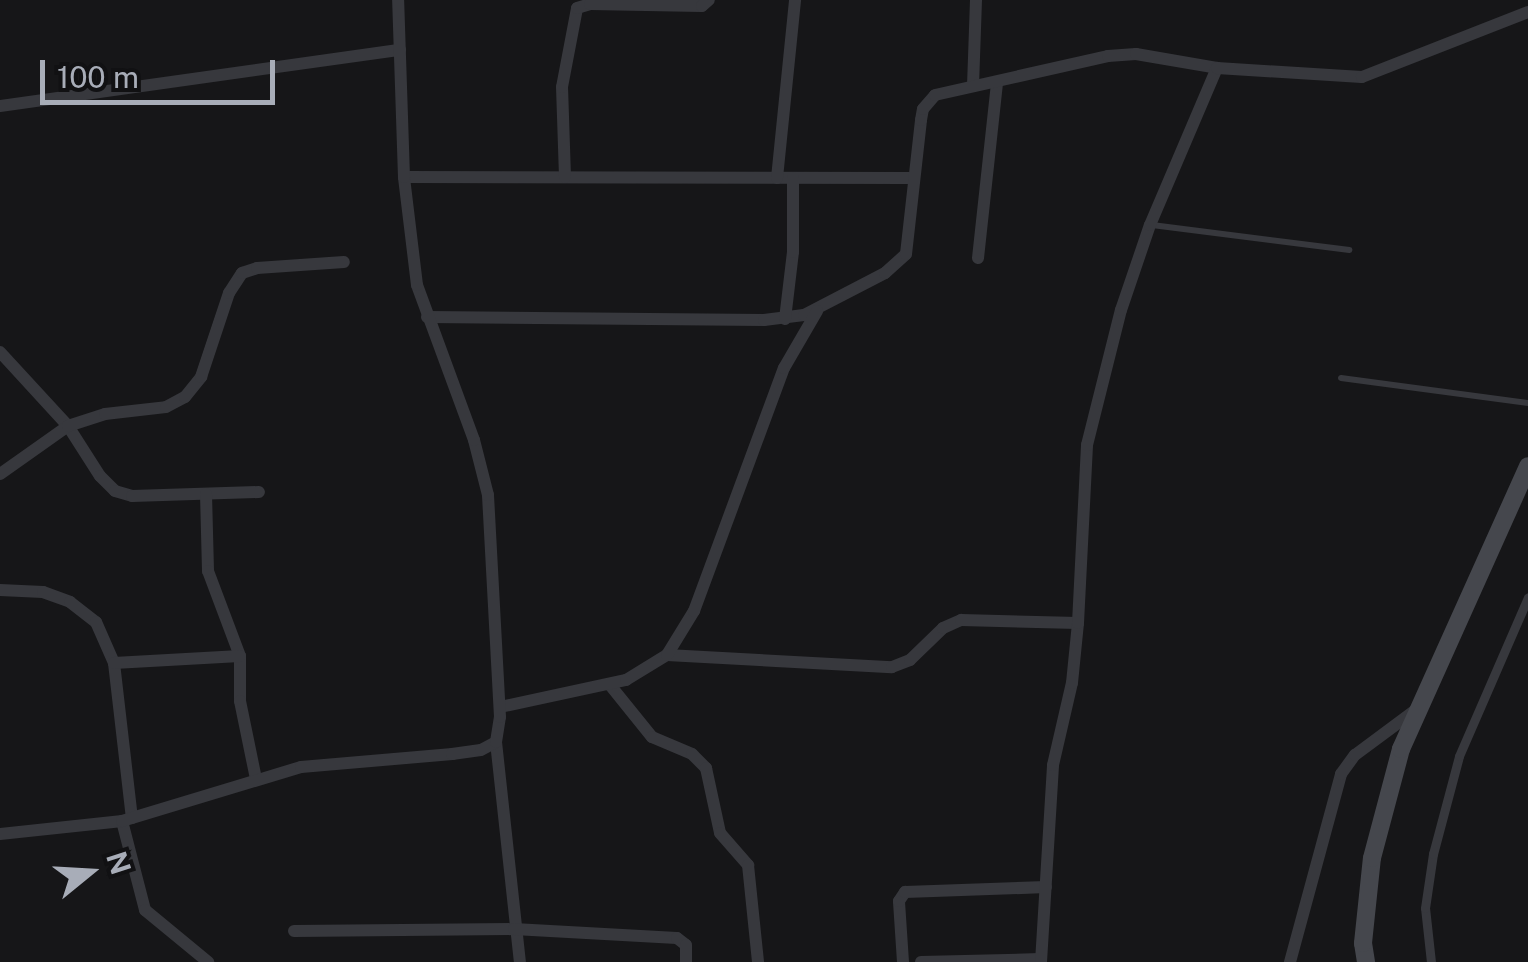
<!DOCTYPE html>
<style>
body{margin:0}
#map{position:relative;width:1528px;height:962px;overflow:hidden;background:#161618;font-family:"Public Sans",sans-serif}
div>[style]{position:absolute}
.service>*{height:6px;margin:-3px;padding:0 3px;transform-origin:3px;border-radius:3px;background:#37383d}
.pedestrian>*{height:9px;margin:-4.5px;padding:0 4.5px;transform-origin:4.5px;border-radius:4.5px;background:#37383d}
.minor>*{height:12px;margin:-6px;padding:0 6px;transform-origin:6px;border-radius:6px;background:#37383d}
.secondary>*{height:18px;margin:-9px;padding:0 9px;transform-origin:9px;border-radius:9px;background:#45474d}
span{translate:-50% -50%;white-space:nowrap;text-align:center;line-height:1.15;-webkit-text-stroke:8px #111113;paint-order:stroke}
.north{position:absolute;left:40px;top:822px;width:100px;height:100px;-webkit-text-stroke:8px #111113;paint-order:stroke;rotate:72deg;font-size:28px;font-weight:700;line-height:40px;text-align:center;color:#a8adb8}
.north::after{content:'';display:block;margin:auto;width:35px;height:45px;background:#a8adb8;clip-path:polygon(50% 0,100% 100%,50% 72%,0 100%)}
.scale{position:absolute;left:40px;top:60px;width:235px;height:45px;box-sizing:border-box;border:5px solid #a8adb8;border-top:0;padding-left:12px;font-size:30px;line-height:35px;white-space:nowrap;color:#a8adb8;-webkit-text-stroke:8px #111113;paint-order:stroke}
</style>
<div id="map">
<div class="service">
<div style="left:1152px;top:225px;width:199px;rotate:7.2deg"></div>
<div style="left:1341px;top:378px;width:189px;rotate:7.6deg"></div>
</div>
<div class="pedestrian">
<div style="left:1431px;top:962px;width:54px;rotate:-96.3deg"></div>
<div style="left:1425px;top:908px;width:55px;rotate:-81.6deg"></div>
<div style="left:1433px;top:854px;width:101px;rotate:-75.1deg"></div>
<div style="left:1459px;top:756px;width:173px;rotate:-66.5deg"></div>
</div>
<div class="minor">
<div style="left:973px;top:86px;width:86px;rotate:-88deg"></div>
<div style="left:0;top:106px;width:404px;rotate:-8deg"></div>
<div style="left:404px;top:177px;width:507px;rotate:0.11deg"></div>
<div style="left:565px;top:177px;width:90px;rotate:-91.9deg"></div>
<div style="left:562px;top:87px;width:80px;rotate:-79.2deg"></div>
<div style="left:577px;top:8px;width:14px;rotate:-17deg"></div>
<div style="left:590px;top:4px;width:112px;rotate:1deg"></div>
<div style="left:702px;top:6px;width:9px;rotate:-41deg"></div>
<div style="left:777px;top:178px;width:179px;rotate:-84.2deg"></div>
<div style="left:978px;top:258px;width:176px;rotate:-83.8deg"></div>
<div style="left:427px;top:317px;width:337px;rotate:0.5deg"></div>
<div style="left:764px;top:320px;width:40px;rotate:-7.1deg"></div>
<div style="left:804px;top:315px;width:91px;rotate:-27.4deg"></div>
<div style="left:885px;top:273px;width:28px;rotate:-42deg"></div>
<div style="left:906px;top:254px;width:135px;rotate:-83.6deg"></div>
<div style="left:921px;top:120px;width:11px;rotate:-80deg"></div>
<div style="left:923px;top:109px;width:18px;rotate:-49deg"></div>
<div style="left:935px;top:95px;width:177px;rotate:-12.7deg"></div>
<div style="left:1108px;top:56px;width:28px;rotate:-4deg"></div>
<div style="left:1136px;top:54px;width:82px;rotate:9.8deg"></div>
<div style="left:785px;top:319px;width:67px;rotate:-83.2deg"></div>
<div style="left:793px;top:252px;width:74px;rotate:-90deg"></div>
<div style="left:0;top:352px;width:100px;rotate:47.4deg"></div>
<div style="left:68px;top:426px;width:59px;rotate:57.4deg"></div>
<div style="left:100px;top:476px;width:21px;rotate:45deg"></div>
<div style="left:115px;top:491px;width:18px;rotate:16deg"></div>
<div style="left:132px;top:496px;width:127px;rotate:-1.8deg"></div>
<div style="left:0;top:474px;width:83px;rotate:-35.2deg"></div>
<div style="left:68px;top:426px;width:39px;rotate:-18deg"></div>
<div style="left:105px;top:414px;width:61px;rotate:-6.5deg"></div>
<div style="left:166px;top:407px;width:21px;rotate:-28deg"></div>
<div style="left:185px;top:397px;width:26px;rotate:-51deg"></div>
<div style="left:201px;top:377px;width:89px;rotate:-71.6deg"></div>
<div style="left:229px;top:293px;width:24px;rotate:-57deg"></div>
<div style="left:242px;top:273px;width:16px;rotate:-18deg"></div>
<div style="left:257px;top:268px;width:87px;rotate:-3.9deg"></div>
<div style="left:206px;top:494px;width:77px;rotate:88.5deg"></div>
<div style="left:208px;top:571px;width:91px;rotate:69.4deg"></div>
<div style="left:240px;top:656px;width:45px;rotate:90deg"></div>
<div style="left:240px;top:701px;width:80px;rotate:78.4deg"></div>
<div style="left:0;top:590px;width:43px;rotate:2.7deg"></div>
<div style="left:43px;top:592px;width:29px;rotate:20deg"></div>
<div style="left:70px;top:602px;width:33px;rotate:38deg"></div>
<div style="left:96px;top:622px;width:45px;rotate:66.3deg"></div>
<div style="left:114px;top:663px;width:156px;rotate:83.4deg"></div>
<div style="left:667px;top:655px;width:225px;rotate:3.1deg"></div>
<div style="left:892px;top:667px;width:19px;rotate:-21deg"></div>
<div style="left:910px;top:660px;width:46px;rotate:-44.1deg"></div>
<div style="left:943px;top:628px;width:20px;rotate:-24deg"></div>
<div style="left:961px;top:620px;width:117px;rotate:1.5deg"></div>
<div style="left:114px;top:663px;width:126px;rotate:-3.2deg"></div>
<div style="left:610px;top:685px;width:67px;rotate:51.1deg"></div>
<div style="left:652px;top:737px;width:43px;rotate:23deg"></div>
<div style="left:692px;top:754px;width:20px;rotate:45deg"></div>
<div style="left:706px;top:768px;width:66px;rotate:77.8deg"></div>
<div style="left:720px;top:833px;width:43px;rotate:48.8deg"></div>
<div style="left:748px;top:865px;width:98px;rotate:84.1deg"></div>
<div style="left:500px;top:707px;width:129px;rotate:-12.1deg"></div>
<div style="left:626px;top:680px;width:48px;rotate:-31.4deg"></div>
<div style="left:667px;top:655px;width:52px;rotate:-58.5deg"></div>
<div style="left:694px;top:611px;width:259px;rotate:-69.7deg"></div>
<div style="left:784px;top:368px;width:66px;rotate:-59.9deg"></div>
<div style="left:496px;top:742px;width:221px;rotate:83.8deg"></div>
<div style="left:122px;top:821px;width:92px;rotate:75.5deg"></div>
<div style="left:145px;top:910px;width:82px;rotate:39.5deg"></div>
<div style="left:0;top:834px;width:123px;rotate:-6.1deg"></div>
<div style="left:122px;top:821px;width:187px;rotate:-16.8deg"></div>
<div style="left:301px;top:767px;width:152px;rotate:-4.9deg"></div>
<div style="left:452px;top:754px;width:29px;rotate:-8deg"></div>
<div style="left:481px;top:750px;width:17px;rotate:-28deg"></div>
<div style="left:496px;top:742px;width:25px;rotate:-81deg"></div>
<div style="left:500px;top:717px;width:222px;rotate:-93.1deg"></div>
<div style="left:488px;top:495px;width:57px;rotate:-104.3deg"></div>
<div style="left:474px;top:440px;width:165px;rotate:-110.2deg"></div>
<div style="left:417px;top:285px;width:109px;rotate:-96.9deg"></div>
<div style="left:404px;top:177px;width:177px;rotate:-91.9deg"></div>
<div style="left:294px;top:931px;width:220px;rotate:-0.5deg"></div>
<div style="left:514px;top:929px;width:163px;rotate:3.2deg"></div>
<div style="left:677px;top:938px;width:11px;rotate:38deg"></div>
<div style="left:686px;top:945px;width:17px;rotate:90deg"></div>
<div style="left:903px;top:962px;width:61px;rotate:-93.8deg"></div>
<div style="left:899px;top:901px;width:11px;rotate:-56deg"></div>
<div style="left:905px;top:892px;width:141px;rotate:-2deg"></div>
<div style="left:921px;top:962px;width:119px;rotate:-1.4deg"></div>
<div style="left:1041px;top:962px;width:197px;rotate:-86.5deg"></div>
<div style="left:1053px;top:765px;width:84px;rotate:-77deg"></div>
<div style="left:1072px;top:683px;width:60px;rotate:-84.3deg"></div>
<div style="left:1078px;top:623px;width:178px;rotate:-87.1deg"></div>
<div style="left:1087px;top:445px;width:139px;rotate:-75.9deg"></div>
<div style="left:1121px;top:310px;width:90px;rotate:-71.2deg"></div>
<div style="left:1150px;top:225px;width:171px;rotate:-66.9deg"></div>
<div style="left:1217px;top:68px;width:145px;rotate:3.6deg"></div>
<div style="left:1362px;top:77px;width:178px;rotate:-21.4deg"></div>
<div style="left:1290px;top:962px;width:195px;rotate:-74.8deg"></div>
<div style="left:1341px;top:774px;width:24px;rotate:-54deg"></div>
<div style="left:1355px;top:755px;width:77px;rotate:-36.6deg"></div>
</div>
<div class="secondary">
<div style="left:1366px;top:962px;width:19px;rotate:-99deg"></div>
<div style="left:1363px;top:943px;width:85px;rotate:-84deg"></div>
<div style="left:1372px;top:858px;width:113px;rotate:-75.1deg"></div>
<div style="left:1401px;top:749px;width:310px;rotate:-65.8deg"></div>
</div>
<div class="north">N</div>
<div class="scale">100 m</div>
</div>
